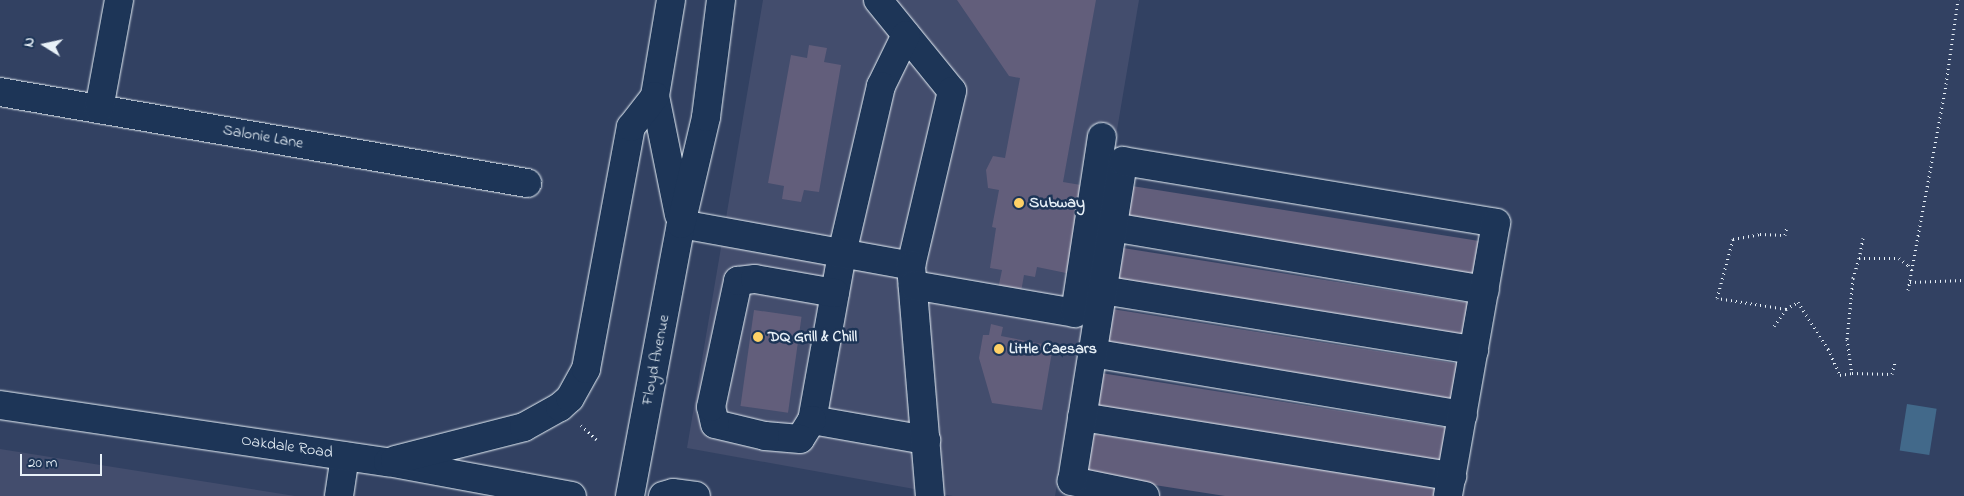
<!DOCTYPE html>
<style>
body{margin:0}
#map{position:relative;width:1964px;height:496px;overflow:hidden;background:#324162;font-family:"Indie Flower",sans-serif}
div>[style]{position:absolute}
.built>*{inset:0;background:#434d6d}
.water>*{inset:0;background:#42698a;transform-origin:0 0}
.building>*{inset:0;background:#625e7b;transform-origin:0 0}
.path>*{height:3px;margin-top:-1.5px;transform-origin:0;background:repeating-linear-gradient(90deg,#e8f1f8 0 1px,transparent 0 5px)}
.roads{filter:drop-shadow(0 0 1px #e8f1f8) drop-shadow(0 0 1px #e8f1f8)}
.minor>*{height:28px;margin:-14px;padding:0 14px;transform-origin:14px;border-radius:14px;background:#1d3557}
.major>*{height:28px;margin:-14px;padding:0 14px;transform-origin:14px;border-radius:14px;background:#1d3557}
.dots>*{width:14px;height:14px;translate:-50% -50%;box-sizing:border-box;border:2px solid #1d3557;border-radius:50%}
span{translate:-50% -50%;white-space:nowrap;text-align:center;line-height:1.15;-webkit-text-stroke:5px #1d3557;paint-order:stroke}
.street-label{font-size:16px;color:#e8f1f8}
.poi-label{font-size:16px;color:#e8f1f8;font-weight:700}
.left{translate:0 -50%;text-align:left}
.north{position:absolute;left:20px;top:20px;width:50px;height:50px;-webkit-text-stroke:4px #1d3557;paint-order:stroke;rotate:280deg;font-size:14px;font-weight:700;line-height:20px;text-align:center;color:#e8f1f8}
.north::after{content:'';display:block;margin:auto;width:18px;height:22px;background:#e8f1f8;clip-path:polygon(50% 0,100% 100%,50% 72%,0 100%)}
.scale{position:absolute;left:20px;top:454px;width:82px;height:22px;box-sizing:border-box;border:2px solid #e8f1f8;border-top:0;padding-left:6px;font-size:15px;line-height:18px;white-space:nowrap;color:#e8f1f8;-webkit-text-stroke:4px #1d3557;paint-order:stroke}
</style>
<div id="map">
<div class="built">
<div style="clip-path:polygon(763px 0,1139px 0,1055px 496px,953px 496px,687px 448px)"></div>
<div style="clip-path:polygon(0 449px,295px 496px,0 496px)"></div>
</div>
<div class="water">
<div style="left:1907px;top:404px;width:30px;height:47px;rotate:9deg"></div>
</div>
<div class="building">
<div style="clip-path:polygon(957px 0,1096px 0,1063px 182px,1087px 186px,1071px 274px,1037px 267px,1035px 277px,1024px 275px,1021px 292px,998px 289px,1002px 270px,990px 268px,996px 228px,992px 227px,999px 190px,988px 188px,986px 170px,993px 156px,1005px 158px,1020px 78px,1009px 76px)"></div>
<div style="clip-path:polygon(809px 45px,827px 48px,824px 62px,841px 65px,819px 192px,804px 190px,801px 202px,782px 199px,784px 186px,768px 183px,791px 55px,807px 58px)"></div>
<div style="left:1132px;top:186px;width:353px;height:38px;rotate:9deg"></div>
<div style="left:1123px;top:248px;width:351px;height:39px;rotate:9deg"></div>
<div style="left:1112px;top:309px;width:352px;height:37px;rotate:9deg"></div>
<div style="left:754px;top:310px;width:48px;height:97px;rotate:8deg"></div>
<div style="clip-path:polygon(991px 324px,1003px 327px,1001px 336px,1053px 346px,1042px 410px,992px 403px,979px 358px,983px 335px,989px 335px)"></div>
<div style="left:1101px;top:373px;width:353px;height:37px;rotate:9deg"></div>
<div style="clip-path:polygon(1090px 433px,1438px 488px,1437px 496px,1225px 496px,1084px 474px)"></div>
</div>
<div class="path">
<div style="left:1863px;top:238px;width:20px;rotate:101deg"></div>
<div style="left:1859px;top:258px;width:40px"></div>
<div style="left:1899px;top:258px;width:11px;rotate:38deg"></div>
<div style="left:1908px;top:265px;width:7px;rotate:56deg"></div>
<div style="left:1859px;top:258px;width:21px;rotate:107deg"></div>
<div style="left:1853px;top:278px;width:61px;rotate:95.6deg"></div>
<div style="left:1847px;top:339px;width:34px;rotate:82deg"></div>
<div style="left:1852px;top:373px;width:40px;rotate:1.4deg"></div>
<div style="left:1892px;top:374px;width:12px;rotate:-76deg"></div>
<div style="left:1910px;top:282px;width:54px;rotate:-2.1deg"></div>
<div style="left:1908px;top:290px;width:209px;rotate:-79.5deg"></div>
<div style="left:1946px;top:84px;width:85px;rotate:-81.9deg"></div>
<div style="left:1786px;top:309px;width:70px;rotate:-170.9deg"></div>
<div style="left:1717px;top:298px;width:61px;rotate:-74.8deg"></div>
<div style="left:1733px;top:239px;width:27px;rotate:-10deg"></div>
<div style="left:1760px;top:234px;width:25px;rotate:2deg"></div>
<div style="left:1785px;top:235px;width:9px;rotate:-77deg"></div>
<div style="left:1774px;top:326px;width:21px;rotate:-55deg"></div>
<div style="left:1786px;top:309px;width:14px;rotate:-30deg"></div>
<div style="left:1798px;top:302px;width:56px;rotate:57.4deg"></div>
<div style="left:1828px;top:349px;width:29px;rotate:65deg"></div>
<div style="left:1840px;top:375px;width:12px;rotate:-9deg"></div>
<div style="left:581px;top:425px;width:21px;rotate:43deg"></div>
</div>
<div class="roads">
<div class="minor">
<div style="left:671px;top:0;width:97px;rotate:99.5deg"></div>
<div style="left:655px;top:96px;width:121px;rotate:78.6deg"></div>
<div style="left:878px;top:0;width:117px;rotate:50.9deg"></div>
<div style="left:952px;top:91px;width:180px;rotate:103.2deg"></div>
<div style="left:906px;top:35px;width:57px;rotate:116.1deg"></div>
<div style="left:881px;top:86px;width:172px;rotate:103.1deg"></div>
<div style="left:842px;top:254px;width:169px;rotate:100.2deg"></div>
<div style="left:812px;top:420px;width:116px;rotate:10deg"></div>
<div style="left:0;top:92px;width:535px;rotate:9.8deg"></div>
<div style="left:99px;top:109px;width:111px;rotate:-79.6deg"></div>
<div style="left:681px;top:224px;width:234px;rotate:10.3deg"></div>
<div style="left:911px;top:266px;width:231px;rotate:85.3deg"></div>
<div style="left:1112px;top:227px;width:378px;rotate:9.6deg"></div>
<div style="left:913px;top:285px;width:164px;rotate:9.8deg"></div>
<div style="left:1075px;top:313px;width:178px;rotate:-81.3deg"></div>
<div style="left:1102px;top:290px;width:377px;rotate:9.2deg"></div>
<div style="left:1092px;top:353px;width:376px;rotate:9.5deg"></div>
<div style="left:1082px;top:417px;width:375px;rotate:9.1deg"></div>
<div style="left:812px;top:420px;width:22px;rotate:122deg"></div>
<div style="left:800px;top:439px;width:35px;rotate:-175deg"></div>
<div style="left:765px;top:436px;width:51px;rotate:-166.5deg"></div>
<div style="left:715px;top:424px;width:17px;rotate:-103deg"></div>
<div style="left:711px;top:407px;width:129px;rotate:-77.9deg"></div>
<div style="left:738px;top:281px;width:17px;rotate:-7deg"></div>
<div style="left:755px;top:279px;width:81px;rotate:9.9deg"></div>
<div style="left:339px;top:496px;width:40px;rotate:-81.5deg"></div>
<div style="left:630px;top:496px;width:277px;rotate:-79.4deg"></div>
<div style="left:681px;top:224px;width:110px;rotate:-76.8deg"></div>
<div style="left:706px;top:117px;width:118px;rotate:-82.7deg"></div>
<div style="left:1145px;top:496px;width:75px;rotate:-168.4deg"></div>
<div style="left:1072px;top:481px;width:324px;rotate:-80.9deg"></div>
<div style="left:1123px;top:161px;width:378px;rotate:9.4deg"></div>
<div style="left:1496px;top:223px;width:277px;rotate:100deg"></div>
</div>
<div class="major">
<div style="left:0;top:405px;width:392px;rotate:8.4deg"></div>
<div style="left:388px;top:462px;width:187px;rotate:10.5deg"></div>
<div style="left:395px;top:460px;width:133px;rotate:-14.3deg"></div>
<div style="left:524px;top:427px;width:41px;rotate:-29.1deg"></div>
<div style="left:560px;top:407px;width:13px;rotate:-42deg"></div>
<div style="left:570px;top:398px;width:33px;rotate:-61deg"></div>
<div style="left:586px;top:369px;width:246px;rotate:-79.5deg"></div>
<div style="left:631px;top:127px;width:39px;rotate:-52deg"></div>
<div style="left:663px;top:496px;width:10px;rotate:-17deg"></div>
<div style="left:673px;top:493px;width:23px;rotate:7deg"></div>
</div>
</div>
<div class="dots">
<div style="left:1019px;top:203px;background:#ffd166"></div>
<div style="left:758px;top:337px;background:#ffd166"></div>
<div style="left:999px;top:349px;background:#ffd166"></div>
</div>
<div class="street-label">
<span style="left:263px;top:137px;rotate:10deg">Salonie Lane</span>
<span style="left:656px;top:360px;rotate:-79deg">Floyd Avenue</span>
<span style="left:287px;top:447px;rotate:8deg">Oakdale Road</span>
</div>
<div class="poi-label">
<span class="left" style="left:1029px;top:203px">Subway</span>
<span class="left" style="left:768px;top:337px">DQ Grill &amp; Chill</span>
<span class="left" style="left:1009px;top:349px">Little Caesars</span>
</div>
<div class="north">N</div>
<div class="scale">20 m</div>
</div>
